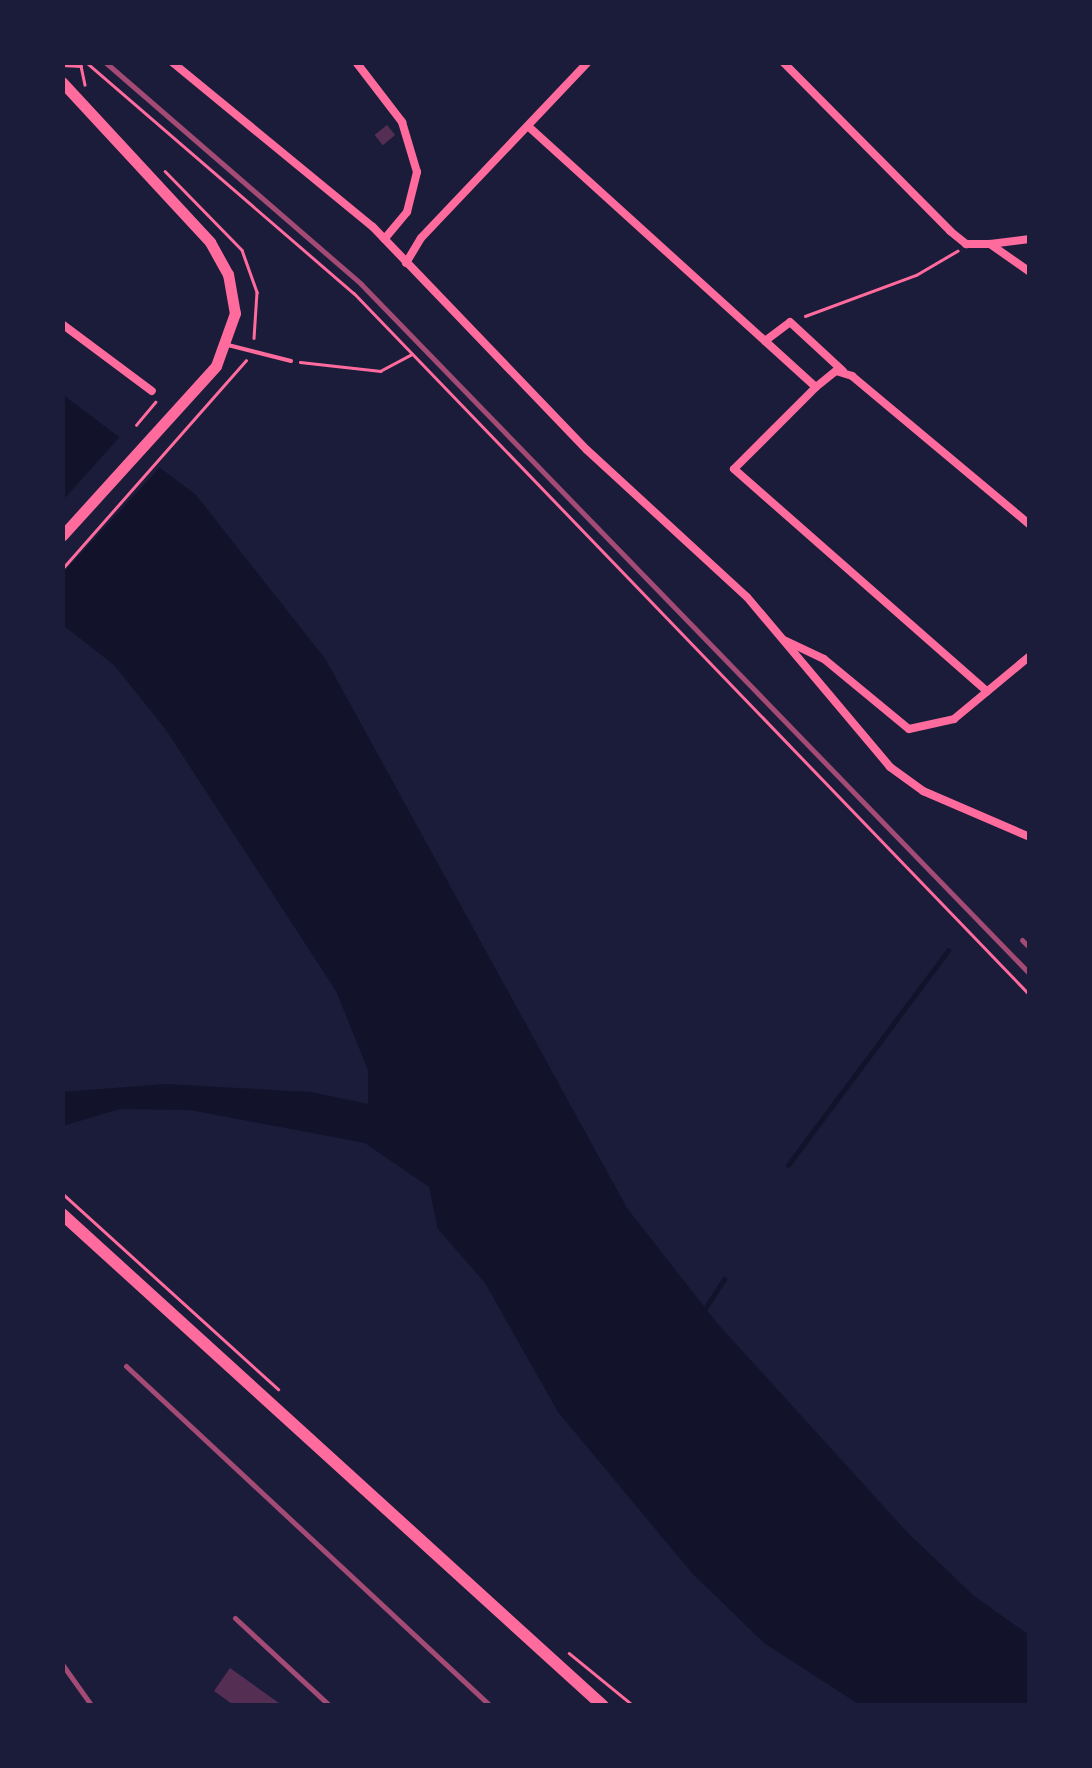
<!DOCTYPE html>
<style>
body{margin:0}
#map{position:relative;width:1092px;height:1768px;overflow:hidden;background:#1b1b3a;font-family:"PT Sans",sans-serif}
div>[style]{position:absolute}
.water>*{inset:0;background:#12122b}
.pier>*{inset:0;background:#1b1b3a}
.stream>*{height:5px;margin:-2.5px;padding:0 2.5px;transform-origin:2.5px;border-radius:2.5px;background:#12122b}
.building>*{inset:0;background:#542f53;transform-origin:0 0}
.path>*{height:2.5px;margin:-1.25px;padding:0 1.25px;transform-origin:1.25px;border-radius:1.25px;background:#ff6b9d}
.service>*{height:4px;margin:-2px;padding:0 2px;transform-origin:2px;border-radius:2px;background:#ff6b9d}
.minor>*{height:8px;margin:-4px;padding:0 4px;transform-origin:4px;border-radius:4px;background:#ff6b9d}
.secondary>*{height:11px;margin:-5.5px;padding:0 5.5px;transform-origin:5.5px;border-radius:5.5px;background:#ff6b9d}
.primary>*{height:12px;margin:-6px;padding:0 6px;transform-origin:6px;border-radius:6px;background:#ff6b9d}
.rail>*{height:5px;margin:-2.5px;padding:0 2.5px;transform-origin:2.5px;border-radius:2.5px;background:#a44b75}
span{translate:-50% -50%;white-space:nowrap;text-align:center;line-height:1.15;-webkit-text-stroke:10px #1b1b3a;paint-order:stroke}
.frame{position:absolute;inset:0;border:65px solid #1b1b3a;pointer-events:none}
</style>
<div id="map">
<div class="water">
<div style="clip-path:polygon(62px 394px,196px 495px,326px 660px,627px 1208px,717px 1323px,907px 1532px,974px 1596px,1029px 1635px,1029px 1705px,860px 1705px,764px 1643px,692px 1573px,558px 1412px,485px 1283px,438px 1229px,429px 1187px,365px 1143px,190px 1110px,120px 1109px,63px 1126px,63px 1092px,165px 1084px,311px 1092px,368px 1104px,368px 1070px,336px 991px,166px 730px,114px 665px,63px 625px)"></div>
</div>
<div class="pier">
<div style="clip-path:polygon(125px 431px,164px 463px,62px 574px,63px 500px)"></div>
</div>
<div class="stream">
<div style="left:788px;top:1165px;width:268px;rotate:-53.3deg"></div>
<div style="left:704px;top:1310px;width:37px;rotate:-57deg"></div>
</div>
<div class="building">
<div style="left:387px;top:125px;width:13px;height:16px;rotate:51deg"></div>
<div style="clip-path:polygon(230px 1668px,279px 1703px,278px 1706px,235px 1706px,214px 1691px)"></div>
</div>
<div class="path">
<div style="left:86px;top:62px;width:354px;rotate:40.8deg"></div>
<div style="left:354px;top:293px;width:975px;rotate:46.08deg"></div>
<div style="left:62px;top:65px;width:19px;rotate:3deg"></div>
<div style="left:81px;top:66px;width:19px;rotate:78deg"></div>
<div style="left:165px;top:171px;width:110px;rotate:45.7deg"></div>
<div style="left:242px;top:250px;width:45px;rotate:70.3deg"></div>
<div style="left:257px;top:292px;width:46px;rotate:93.7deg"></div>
<div style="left:805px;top:316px;width:118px;rotate:-20.3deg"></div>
<div style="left:916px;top:275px;width:48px;rotate:-30.3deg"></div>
<div style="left:300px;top:362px;width:81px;rotate:6.4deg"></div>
<div style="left:380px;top:371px;width:36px;rotate:-28deg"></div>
<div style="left:136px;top:425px;width:30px;rotate:-50deg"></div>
<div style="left:62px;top:569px;width:278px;rotate:-48.6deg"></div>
<div style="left:62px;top:1193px;width:292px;rotate:42.2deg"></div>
<div style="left:569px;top:1653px;width:84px;rotate:39.2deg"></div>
</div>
<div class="service">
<div style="left:228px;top:345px;width:65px;rotate:14.3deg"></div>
</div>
<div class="minor">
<div style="left:172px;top:62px;width:260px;rotate:39.4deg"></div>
<div style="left:373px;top:227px;width:309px;rotate:46.2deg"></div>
<div style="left:587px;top:450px;width:217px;rotate:42.6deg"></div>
<div style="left:747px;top:597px;width:222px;rotate:49.9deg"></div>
<div style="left:890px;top:767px;width:41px;rotate:36deg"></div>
<div style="left:923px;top:791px;width:116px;rotate:23.3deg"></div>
<div style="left:356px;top:62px;width:76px;rotate:52.5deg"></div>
<div style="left:402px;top:122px;width:52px;rotate:73.3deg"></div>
<div style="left:417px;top:172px;width:41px;rotate:104deg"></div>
<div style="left:407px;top:212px;width:35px;rotate:130deg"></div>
<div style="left:783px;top:62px;width:238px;rotate:45.3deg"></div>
<div style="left:950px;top:231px;width:21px;rotate:39deg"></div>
<div style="left:966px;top:244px;width:24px"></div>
<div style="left:990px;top:244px;width:49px;rotate:35deg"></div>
<div style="left:529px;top:127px;width:387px;rotate:42.2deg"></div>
<div style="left:816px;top:387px;width:26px;rotate:-39deg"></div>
<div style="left:836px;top:371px;width:17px;rotate:17deg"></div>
<div style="left:852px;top:376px;width:232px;rotate:39.9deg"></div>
<div style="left:990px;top:244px;width:40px;rotate:-7.1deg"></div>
<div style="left:406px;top:263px;width:29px;rotate:-59deg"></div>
<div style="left:421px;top:238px;width:243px;rotate:-46.5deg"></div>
<div style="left:62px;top:324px;width:112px;rotate:36.7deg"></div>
<div style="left:765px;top:341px;width:31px;rotate:-37deg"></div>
<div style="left:790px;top:322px;width:72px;rotate:42.8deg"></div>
<div style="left:816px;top:387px;width:116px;rotate:135deg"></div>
<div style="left:734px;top:469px;width:337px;rotate:41.3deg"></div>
<div style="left:784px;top:640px;width:44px;rotate:25.4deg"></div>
<div style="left:824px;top:659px;width:110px;rotate:39.5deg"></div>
<div style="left:909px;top:729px;width:46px;rotate:-12.5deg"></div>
<div style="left:954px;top:719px;width:99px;rotate:-39.7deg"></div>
</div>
<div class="secondary">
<div style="left:62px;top:82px;width:218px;rotate:47.2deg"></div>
<div style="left:210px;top:242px;width:37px;rotate:61deg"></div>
<div style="left:228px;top:274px;width:40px;rotate:80deg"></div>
<div style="left:235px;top:313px;width:56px;rotate:109.7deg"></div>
<div style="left:216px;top:366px;width:229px;rotate:132.2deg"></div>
</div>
<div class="primary">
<div style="left:62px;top:1214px;width:731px;rotate:42.28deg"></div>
</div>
<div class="rail">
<div style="left:105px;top:62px;width:339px;rotate:40.9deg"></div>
<div style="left:361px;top:284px;width:961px;rotate:45.89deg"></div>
<div style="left:1022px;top:940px;width:11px;rotate:45deg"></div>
<div style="left:126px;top:1366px;width:499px;rotate:43deg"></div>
<div style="left:235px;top:1618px;width:129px;rotate:42.8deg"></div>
<div style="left:62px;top:1664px;width:52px;rotate:54.5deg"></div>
</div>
<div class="frame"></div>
</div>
